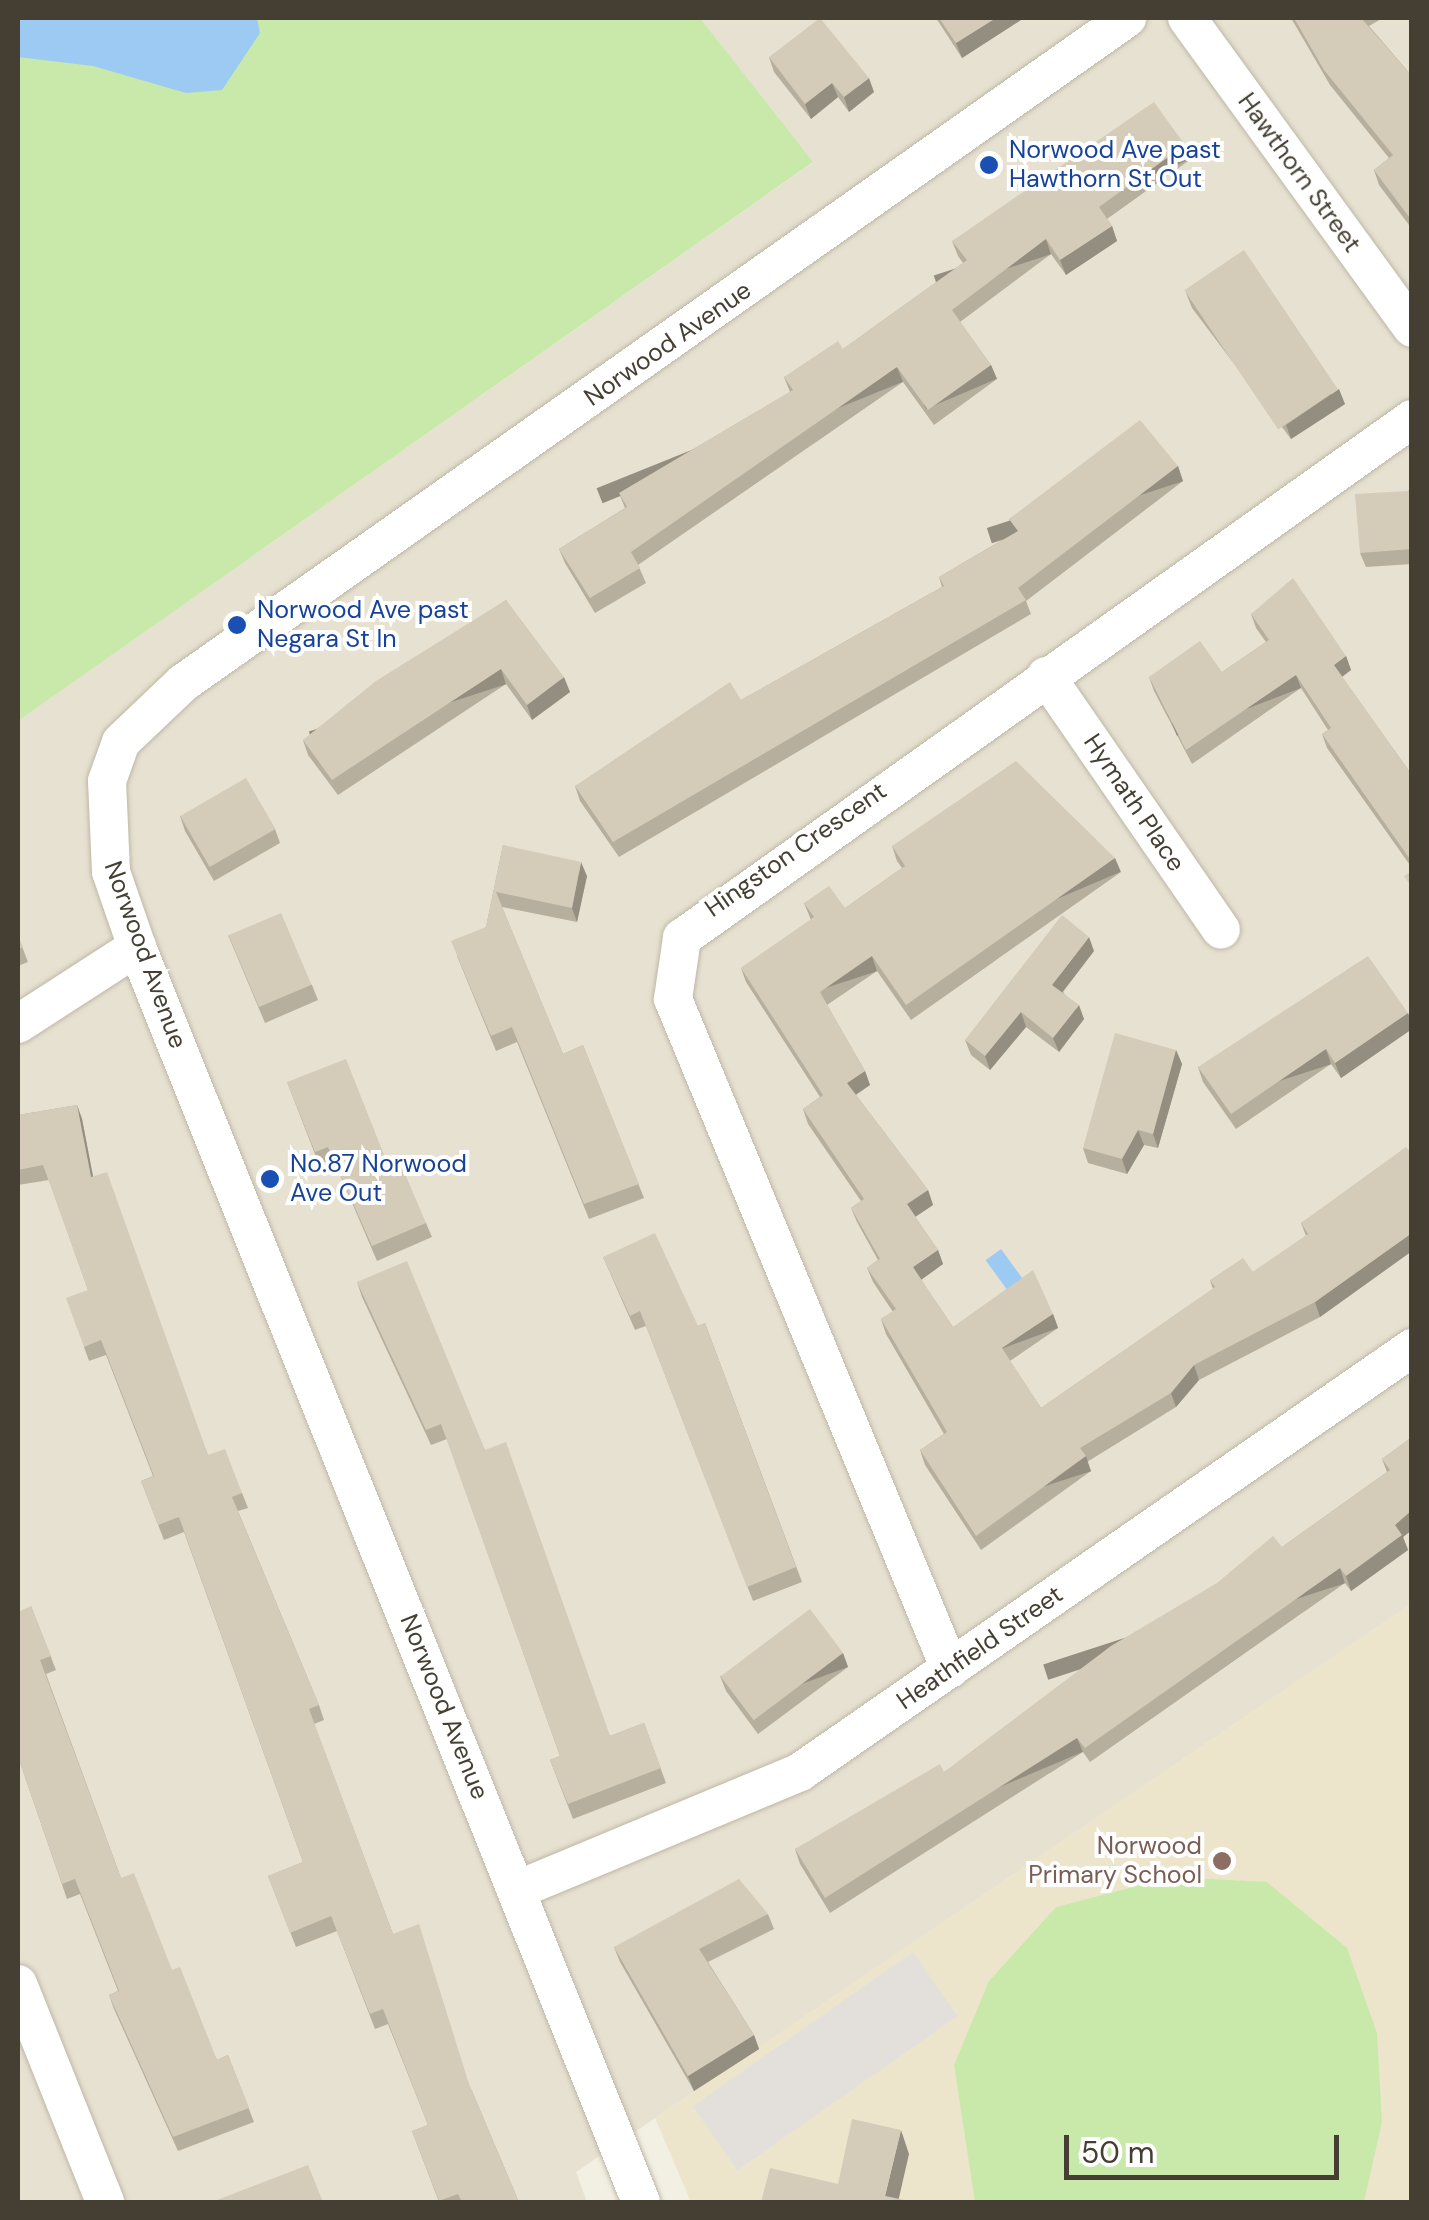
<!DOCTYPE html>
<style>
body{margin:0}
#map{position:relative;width:1429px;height:2220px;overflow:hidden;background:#f2efe3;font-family:"DM Sans",sans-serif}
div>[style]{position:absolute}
.residential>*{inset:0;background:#e7e1d1}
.education>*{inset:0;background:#ece5cc}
.green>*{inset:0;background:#c9e9aa}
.parking>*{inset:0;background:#e3e0dc;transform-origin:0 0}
.water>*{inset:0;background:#9ccaf3;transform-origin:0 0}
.roads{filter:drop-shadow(0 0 2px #beb7a6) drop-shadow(0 0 2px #beb7a6)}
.minor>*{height:38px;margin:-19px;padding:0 19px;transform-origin:19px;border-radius:19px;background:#fff}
.wall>*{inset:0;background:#b6af9e}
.shaded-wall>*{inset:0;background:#948e81;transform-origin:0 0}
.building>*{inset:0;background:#d4cbb8;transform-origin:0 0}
.dots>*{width:28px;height:28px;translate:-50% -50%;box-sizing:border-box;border:5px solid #fff;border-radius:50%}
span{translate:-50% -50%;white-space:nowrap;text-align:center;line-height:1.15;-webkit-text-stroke:8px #fff;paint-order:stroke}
.transit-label{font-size:25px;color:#164399}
.left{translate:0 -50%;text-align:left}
.street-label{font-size:25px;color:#453f33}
.education-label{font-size:25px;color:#785e54}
.right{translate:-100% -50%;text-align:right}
.frame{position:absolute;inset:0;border:20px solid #453f33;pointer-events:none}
.scale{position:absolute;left:1064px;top:2135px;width:275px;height:45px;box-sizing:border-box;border:5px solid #453f33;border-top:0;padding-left:12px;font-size:30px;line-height:35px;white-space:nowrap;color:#453f33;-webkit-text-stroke:8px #fff;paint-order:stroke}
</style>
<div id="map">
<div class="residential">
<div style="clip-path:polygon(700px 18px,1411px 18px,1411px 1604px,576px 2172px,587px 2202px,18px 2202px,18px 721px,812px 163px)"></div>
</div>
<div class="education">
<div style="clip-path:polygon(1411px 1604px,1411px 2202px,691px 2202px,655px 2118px)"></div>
</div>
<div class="green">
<div style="clip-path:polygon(18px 18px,700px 18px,813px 162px,18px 721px)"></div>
<div style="clip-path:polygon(1172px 1877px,1267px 1882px,1347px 1948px,1377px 2033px,1382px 2122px,1364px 2202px,975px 2202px,954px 2065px,989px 1981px,1056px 1907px)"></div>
</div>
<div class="parking">
<div style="left:913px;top:1952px;width:78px;height:269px;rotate:55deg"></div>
</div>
<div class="water">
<div style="clip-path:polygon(18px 18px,257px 18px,260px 33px,222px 90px,186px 93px,93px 66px,18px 57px)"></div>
<div style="left:1001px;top:1249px;width:44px;height:19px;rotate:54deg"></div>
</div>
<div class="roads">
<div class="minor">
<div style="left:1187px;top:18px;width:383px;rotate:54deg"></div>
<div style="left:1046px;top:676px;width:308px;rotate:55.4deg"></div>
<div style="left:18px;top:1024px;width:142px;rotate:-32.9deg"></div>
<div style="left:950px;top:1669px;width:725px;rotate:-112.46deg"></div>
<div style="left:673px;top:999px;width:62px;rotate:-81.6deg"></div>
<div style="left:682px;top:938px;width:896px;rotate:-35.41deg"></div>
<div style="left:517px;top:1890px;width:307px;rotate:-22.6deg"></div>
<div style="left:800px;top:1772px;width:745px;rotate:-34.71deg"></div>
<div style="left:18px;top:1984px;width:235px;rotate:68.2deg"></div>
<div style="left:641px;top:2202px;width:1352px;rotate:-111.88deg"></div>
<div style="left:137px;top:947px;width:79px;rotate:-109.1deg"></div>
<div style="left:111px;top:872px;width:91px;rotate:-92.5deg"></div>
<div style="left:107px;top:781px;width:41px;rotate:-70.3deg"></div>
<div style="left:121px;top:742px;width:86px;rotate:-43.6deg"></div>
<div style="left:183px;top:683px;width:1155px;rotate:-35.16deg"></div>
</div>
</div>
<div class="wall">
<div style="clip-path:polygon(936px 18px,1024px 18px,962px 58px)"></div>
<div style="clip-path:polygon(1291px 18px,1380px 18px,1381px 19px,1369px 26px,1412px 76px,1412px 229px,1379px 185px,1374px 170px,1389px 158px,1330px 85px)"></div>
<div style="clip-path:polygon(769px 57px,874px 92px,849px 112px,838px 97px,811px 119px,774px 72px)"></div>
<div style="clip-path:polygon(1185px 145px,1191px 159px,1107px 219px,1112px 226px,1117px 241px,1066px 275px,1051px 254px,960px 322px,991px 365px,997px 379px,934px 425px,903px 382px,638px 565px,646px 583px,595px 613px,565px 563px,559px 549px,625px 508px,619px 493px,790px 392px,784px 377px,843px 349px,963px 263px,958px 256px,952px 241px)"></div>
<div style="clip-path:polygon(1186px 293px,1345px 404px,1291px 439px,1192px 308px)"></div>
<div style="clip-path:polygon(1178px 466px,1183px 481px,1026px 601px,1031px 614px,619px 857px,580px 801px,575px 786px,741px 700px,942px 587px,939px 577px,1014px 533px,1009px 519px)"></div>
<div style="clip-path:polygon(1412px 488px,1412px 564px,1366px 567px,1360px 553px,1408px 491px)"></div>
<div style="clip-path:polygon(506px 600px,570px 692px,532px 720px,506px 684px,338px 795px,308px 755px,303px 740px)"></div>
<div style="clip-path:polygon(1251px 614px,1346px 656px,1351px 670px,1342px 677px,1412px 775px,1412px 868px,1327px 748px,1322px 734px,1328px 730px,1301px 688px,1192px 764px,1154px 691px,1149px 677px,1222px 672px,1266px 642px,1256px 628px)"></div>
<div style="clip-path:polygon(180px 816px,275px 829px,280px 843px,214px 881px,185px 831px)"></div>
<div style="clip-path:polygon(503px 845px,587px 876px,577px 922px,502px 907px,563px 1054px,583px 1045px,644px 1198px,589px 1219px,517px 1042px,496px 1051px,457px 956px,486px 927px)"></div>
<div style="clip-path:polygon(892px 846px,1121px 872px,911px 1020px,877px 971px,827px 1005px,865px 1071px,870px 1085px,856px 1095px,928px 1190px,933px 1205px,915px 1217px,938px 1250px,943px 1264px,921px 1280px,953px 1327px,1053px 1314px,1058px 1328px,1010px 1361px,1041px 1408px,1213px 1289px,1210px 1280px,1253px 1272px,1306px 1236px,1301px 1223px,1412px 1154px,1412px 1251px,1320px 1317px,1199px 1380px,1176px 1407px,1087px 1462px,1091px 1471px,981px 1550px,925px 1465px,920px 1450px,944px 1434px,886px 1334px,881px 1319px,893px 1312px,873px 1282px,867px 1268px,878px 1260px,857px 1222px,851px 1208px,861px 1201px,808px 1124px,803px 1109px,820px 1097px,746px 982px,741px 968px,811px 920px,804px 903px,845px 908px,902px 868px,897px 861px)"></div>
<div style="clip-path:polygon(228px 935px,312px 985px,318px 1000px,265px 1023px)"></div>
<div style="clip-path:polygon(18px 936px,28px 962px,18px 966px)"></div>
<div style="clip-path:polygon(1094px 951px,1063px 992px,1084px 1019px,1059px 1052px,1026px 1027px,990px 1070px,971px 1055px,965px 1040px)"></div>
<div style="clip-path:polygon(1408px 1013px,1412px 1024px,1412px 1029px,1341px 1078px,1331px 1064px,1236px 1129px,1203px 1082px,1198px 1067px)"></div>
<div style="clip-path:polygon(1176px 1050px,1182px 1064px,1158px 1148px,1144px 1145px,1127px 1174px,1088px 1163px,1083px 1148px)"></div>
<div style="clip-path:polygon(287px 1082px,426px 1223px,432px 1237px,377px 1261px,334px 1161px,320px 1167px)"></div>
<div style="clip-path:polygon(77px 1105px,82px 1119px,93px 1177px,208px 1455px,242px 1493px,248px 1508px,238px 1511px,319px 1705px,324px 1720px,314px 1724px,393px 1934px,472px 2091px,519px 2202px,439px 2202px,412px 2131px,428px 2125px,388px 2024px,375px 2029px,337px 1931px,296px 1947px,268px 1876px,303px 1862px,184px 1532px,164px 1540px,141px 1481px,153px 1476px,106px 1355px,89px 1361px,84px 1347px,88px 1290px,49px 1180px,18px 1185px,18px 1115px)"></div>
<div style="clip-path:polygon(603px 1257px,698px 1326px,705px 1323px,802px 1582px,753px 1601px,646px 1326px,635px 1330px)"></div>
<div style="clip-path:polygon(357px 1282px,485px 1450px,610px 1736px,644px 1723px,666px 1783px,573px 1819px,550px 1760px,560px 1756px,447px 1439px,431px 1445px,362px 1297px)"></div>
<div style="clip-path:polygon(1412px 1437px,1412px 1530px,1403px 1537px,1408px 1550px,1351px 1591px,1345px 1583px,1090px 1762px,1083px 1752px,830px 1913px,800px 1864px,795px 1849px,944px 1772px,1282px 1547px,1387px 1472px,1382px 1459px)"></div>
<div style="clip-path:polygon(31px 1606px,56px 1670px,46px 1674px,121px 1878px,172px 1970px,217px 2060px,228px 2055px,254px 2122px,178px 2151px,114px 2009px,109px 1995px,118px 1991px,80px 1894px,67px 1899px,18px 1757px)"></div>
<div style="clip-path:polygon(848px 1667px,758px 1734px,726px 1691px,720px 1676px)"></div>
<div style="clip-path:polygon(768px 1914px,774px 1929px,708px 1962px,754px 2035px,759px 2049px,694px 2091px,620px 1962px,614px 1947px)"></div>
</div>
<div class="shaded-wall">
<div style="clip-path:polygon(996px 18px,1024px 18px,962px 58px,956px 43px)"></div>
<div style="clip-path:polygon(869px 78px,874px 92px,849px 112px,844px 97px)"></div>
<div style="clip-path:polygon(832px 83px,838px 97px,811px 119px,805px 104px)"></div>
<div style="left:1185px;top:145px;width:15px;height:106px;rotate:67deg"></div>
<div style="clip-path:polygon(1112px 226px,1117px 241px,1066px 275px,1060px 260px)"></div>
<div style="left:1046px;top:239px;width:16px;height:118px;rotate:72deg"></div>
<div style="left:991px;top:365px;width:15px;height:77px;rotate:67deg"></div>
<div style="left:897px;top:367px;width:16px;height:324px;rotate:68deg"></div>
<div style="clip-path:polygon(1339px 389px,1345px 404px,1291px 439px,1286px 425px)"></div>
<div style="left:1178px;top:466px;width:16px;height:201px;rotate:72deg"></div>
<div style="clip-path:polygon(1346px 656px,1351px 670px,1339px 679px,1334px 665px)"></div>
<div style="left:501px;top:669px;width:16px;height:202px;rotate:72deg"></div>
<div style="left:1296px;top:675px;width:14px;height:133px;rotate:69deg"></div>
<div style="clip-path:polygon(564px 677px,570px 692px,532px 720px,527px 705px)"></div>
<div style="left:1115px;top:858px;width:15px;height:256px;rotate:67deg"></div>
<div style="clip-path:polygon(581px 862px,587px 876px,577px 922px,572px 908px)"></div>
<div style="clip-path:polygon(1089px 937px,1094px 951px,1057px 999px,1052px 985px)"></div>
<div style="left:872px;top:956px;width:16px;height:63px;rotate:72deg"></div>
<div style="clip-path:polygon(1079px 1005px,1084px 1019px,1059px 1052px,1053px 1038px)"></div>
<div style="clip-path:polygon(1021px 1012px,1026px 1027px,990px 1070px,985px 1056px)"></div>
<div style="clip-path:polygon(1408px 1013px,1412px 1024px,1412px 1029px,1341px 1078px,1335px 1063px)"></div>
<div style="left:1326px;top:1049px;width:16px;height:115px;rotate:72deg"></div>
<div style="clip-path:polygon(1176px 1050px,1182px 1064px,1158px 1148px,1153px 1134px)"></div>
<div style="clip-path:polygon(865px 1071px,870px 1085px,852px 1097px,847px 1083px)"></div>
<div style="clip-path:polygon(77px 1105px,82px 1119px,96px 1192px,91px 1177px)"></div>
<div style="clip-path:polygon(1138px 1130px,1144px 1145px,1127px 1174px,1122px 1159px)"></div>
<div style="clip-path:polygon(928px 1190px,933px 1205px,912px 1219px,907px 1204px)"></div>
<div style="clip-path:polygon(1412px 1233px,1412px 1251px,1320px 1317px,1315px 1302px)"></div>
<div style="clip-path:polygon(938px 1250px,943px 1264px,918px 1282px,913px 1267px)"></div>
<div style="left:1053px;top:1314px;width:15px;height:61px;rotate:70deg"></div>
<div style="clip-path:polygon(1194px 1365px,1199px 1380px,1176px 1407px,1171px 1393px)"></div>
<div style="left:1086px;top:1456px;width:16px;height:136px;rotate:72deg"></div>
<div style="clip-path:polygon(1412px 1510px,1412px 1530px,1403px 1537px,1408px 1550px,1351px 1591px,1346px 1576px,1395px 1525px)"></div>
<div style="left:1340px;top:1568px;width:16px;height:312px;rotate:72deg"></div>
<div style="left:843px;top:1653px;width:15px;height:112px;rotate:70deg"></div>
<div style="left:1077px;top:1738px;width:15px;height:299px;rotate:67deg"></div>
<div style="clip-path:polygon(754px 2035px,759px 2049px,694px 2091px,688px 2076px)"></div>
<div style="clip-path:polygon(901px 2130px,909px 2154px,898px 2202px,885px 2196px)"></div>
</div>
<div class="building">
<div style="clip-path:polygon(820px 18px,869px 78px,844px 97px,832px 83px,805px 104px,769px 57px)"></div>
<div style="clip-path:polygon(939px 18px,996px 18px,956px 43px)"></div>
<div style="clip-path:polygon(1294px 18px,1361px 18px,1412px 76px,1412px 221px,1374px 170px,1393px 155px,1324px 70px)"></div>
<div style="clip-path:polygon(1154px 102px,1185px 145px,1099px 207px,1112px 226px,1060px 260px,1046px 239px,952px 310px,991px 365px,928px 410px,897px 367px,631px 552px,640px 568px,590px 598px,559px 549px,627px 507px,619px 493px,793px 390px,784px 377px,838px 341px,843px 349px,967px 260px,952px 241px)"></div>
<div style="left:1244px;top:250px;width:168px;height:72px;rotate:56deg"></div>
<div style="clip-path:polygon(1140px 420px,1178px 466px,1018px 588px,1026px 600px,613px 842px,575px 786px,730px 682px,741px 700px,944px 586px,939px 577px,1018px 531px,1009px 519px)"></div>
<div style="clip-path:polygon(1412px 488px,1412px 549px,1360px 553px,1355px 494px,1408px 491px)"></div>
<div style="clip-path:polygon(1293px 578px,1346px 656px,1334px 665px,1412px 775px,1412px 862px,1322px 734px,1331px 728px,1296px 675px,1186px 750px,1149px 677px,1200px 641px,1222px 672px,1269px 640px,1251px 614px)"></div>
<div style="clip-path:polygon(506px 600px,564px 677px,527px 705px,501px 669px,332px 780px,303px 740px,376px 681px)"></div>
<div style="clip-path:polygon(1016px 761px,1115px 858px,906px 1005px,872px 956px,820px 992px,865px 1071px,847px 1083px,928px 1190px,907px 1204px,938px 1250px,913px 1267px,953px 1327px,1033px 1270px,1053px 1314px,1002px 1348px,1041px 1408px,1215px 1287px,1210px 1280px,1243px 1258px,1253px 1272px,1308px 1234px,1301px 1223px,1406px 1147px,1412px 1154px,1412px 1233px,1315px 1302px,1194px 1365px,1171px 1393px,1080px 1448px,1086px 1456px,976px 1536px,920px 1450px,947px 1432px,881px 1319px,896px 1309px,867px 1268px,880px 1259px,851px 1208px,864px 1199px,803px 1109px,823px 1095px,741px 968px,814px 917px,804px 903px,829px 886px,845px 908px,905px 866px,892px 846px)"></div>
<div style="left:246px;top:778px;width:59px;height:76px;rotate:60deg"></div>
<div style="clip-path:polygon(503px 845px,581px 862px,572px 908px,496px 892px,563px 1054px,583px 1045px,639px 1184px,584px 1204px,512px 1027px,491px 1036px,451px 941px,486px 927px)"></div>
<div style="clip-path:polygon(1412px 871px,1412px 887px,1404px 876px)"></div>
<div style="left:281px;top:913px;width:78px;height:57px;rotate:67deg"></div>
<div style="clip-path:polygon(1062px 915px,1089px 937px,1052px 985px,1079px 1005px,1053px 1038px,1021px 1012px,985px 1056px,965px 1040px)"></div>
<div style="clip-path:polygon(18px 936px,23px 947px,18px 949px)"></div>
<div style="clip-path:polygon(1368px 956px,1408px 1013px,1335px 1063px,1326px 1049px,1231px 1114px,1198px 1067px)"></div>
<div style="clip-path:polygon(1115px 1033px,1176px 1050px,1153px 1134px,1138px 1130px,1122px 1159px,1083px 1148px)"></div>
<div style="clip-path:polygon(346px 1059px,388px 1165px,399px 1160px,426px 1223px,372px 1246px,328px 1147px,315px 1152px,287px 1082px)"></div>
<div style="clip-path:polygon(77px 1105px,91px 1177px,107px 1172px,208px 1455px,225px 1449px,242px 1493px,232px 1497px,319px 1705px,309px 1709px,393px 1934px,419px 1924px,469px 2084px,519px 2202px,462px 2202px,458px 2194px,439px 2201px,412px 2131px,428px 2125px,383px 2009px,370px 2014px,331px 1916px,290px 1933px,268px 1876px,303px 1862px,179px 1517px,158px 1525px,141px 1481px,154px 1476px,101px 1340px,84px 1347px,66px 1298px,88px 1290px,43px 1165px,18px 1170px,18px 1115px)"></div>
<div style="clip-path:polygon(655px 1233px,698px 1326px,705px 1323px,796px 1567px,747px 1587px,640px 1311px,630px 1316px,603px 1257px)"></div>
<div style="clip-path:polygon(407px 1261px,485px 1450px,506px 1442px,610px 1736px,644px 1723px,661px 1768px,568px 1804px,550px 1760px,560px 1756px,441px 1424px,426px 1430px,357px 1282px)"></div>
<div style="clip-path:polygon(1412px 1437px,1412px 1510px,1395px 1525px,1402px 1535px,1346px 1576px,1340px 1568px,1085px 1748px,1077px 1738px,825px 1898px,795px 1849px,940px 1764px,944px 1772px,1111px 1646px,1217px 1583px,1273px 1536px,1282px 1547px,1390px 1470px,1382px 1459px)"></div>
<div style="clip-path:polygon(31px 1606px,51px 1656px,40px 1660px,121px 1878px,134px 1873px,172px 1970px,180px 1967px,217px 2060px,228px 2055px,249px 2108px,173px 2137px,109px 1995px,119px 1991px,75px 1879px,62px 1884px,18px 1757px,18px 1612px)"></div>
<div style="left:810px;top:1609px;width:55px;height:112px;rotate:53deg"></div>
<div style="clip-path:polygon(739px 1879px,768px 1914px,699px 1949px,754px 2035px,688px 2076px,614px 1947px)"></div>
<div style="clip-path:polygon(852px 2119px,901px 2130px,885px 2196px,914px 2202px,761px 2202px,770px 2168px,838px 2184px)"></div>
<div style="clip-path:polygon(308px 2165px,323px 2202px,212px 2202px)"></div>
</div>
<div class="dots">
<div style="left:989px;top:165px;background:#1a4fb4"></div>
<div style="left:237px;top:625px;background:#1a4fb4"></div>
<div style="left:270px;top:1179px;background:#1a4fb4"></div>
<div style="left:1222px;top:1861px;background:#8d6e63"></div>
</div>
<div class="transit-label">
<span class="left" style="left:1009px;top:165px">Norwood Ave past<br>Hawthorn St Out</span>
<span class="left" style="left:257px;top:625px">Norwood Ave past<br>Negara St In</span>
<span class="left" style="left:290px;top:1179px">No.87 Norwood<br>Ave Out</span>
</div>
<div class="street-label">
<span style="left:1299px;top:173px;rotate:54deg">Hawthorn Street</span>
<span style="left:668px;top:344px;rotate:-35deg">Norwood Avenue</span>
<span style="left:1134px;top:803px;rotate:56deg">Hymath Place</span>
<span style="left:796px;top:850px;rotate:-35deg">Hingston Crescent</span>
<span style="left:145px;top:955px;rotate:70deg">Norwood Avenue</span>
<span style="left:980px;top:1648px;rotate:-35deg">Heathfield Street</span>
<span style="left:444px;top:1707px;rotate:68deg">Norwood Avenue</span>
</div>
<div class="education-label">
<span class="right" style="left:1202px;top:1861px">Norwood<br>Primary School</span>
</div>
<div class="frame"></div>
<div class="scale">50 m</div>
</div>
